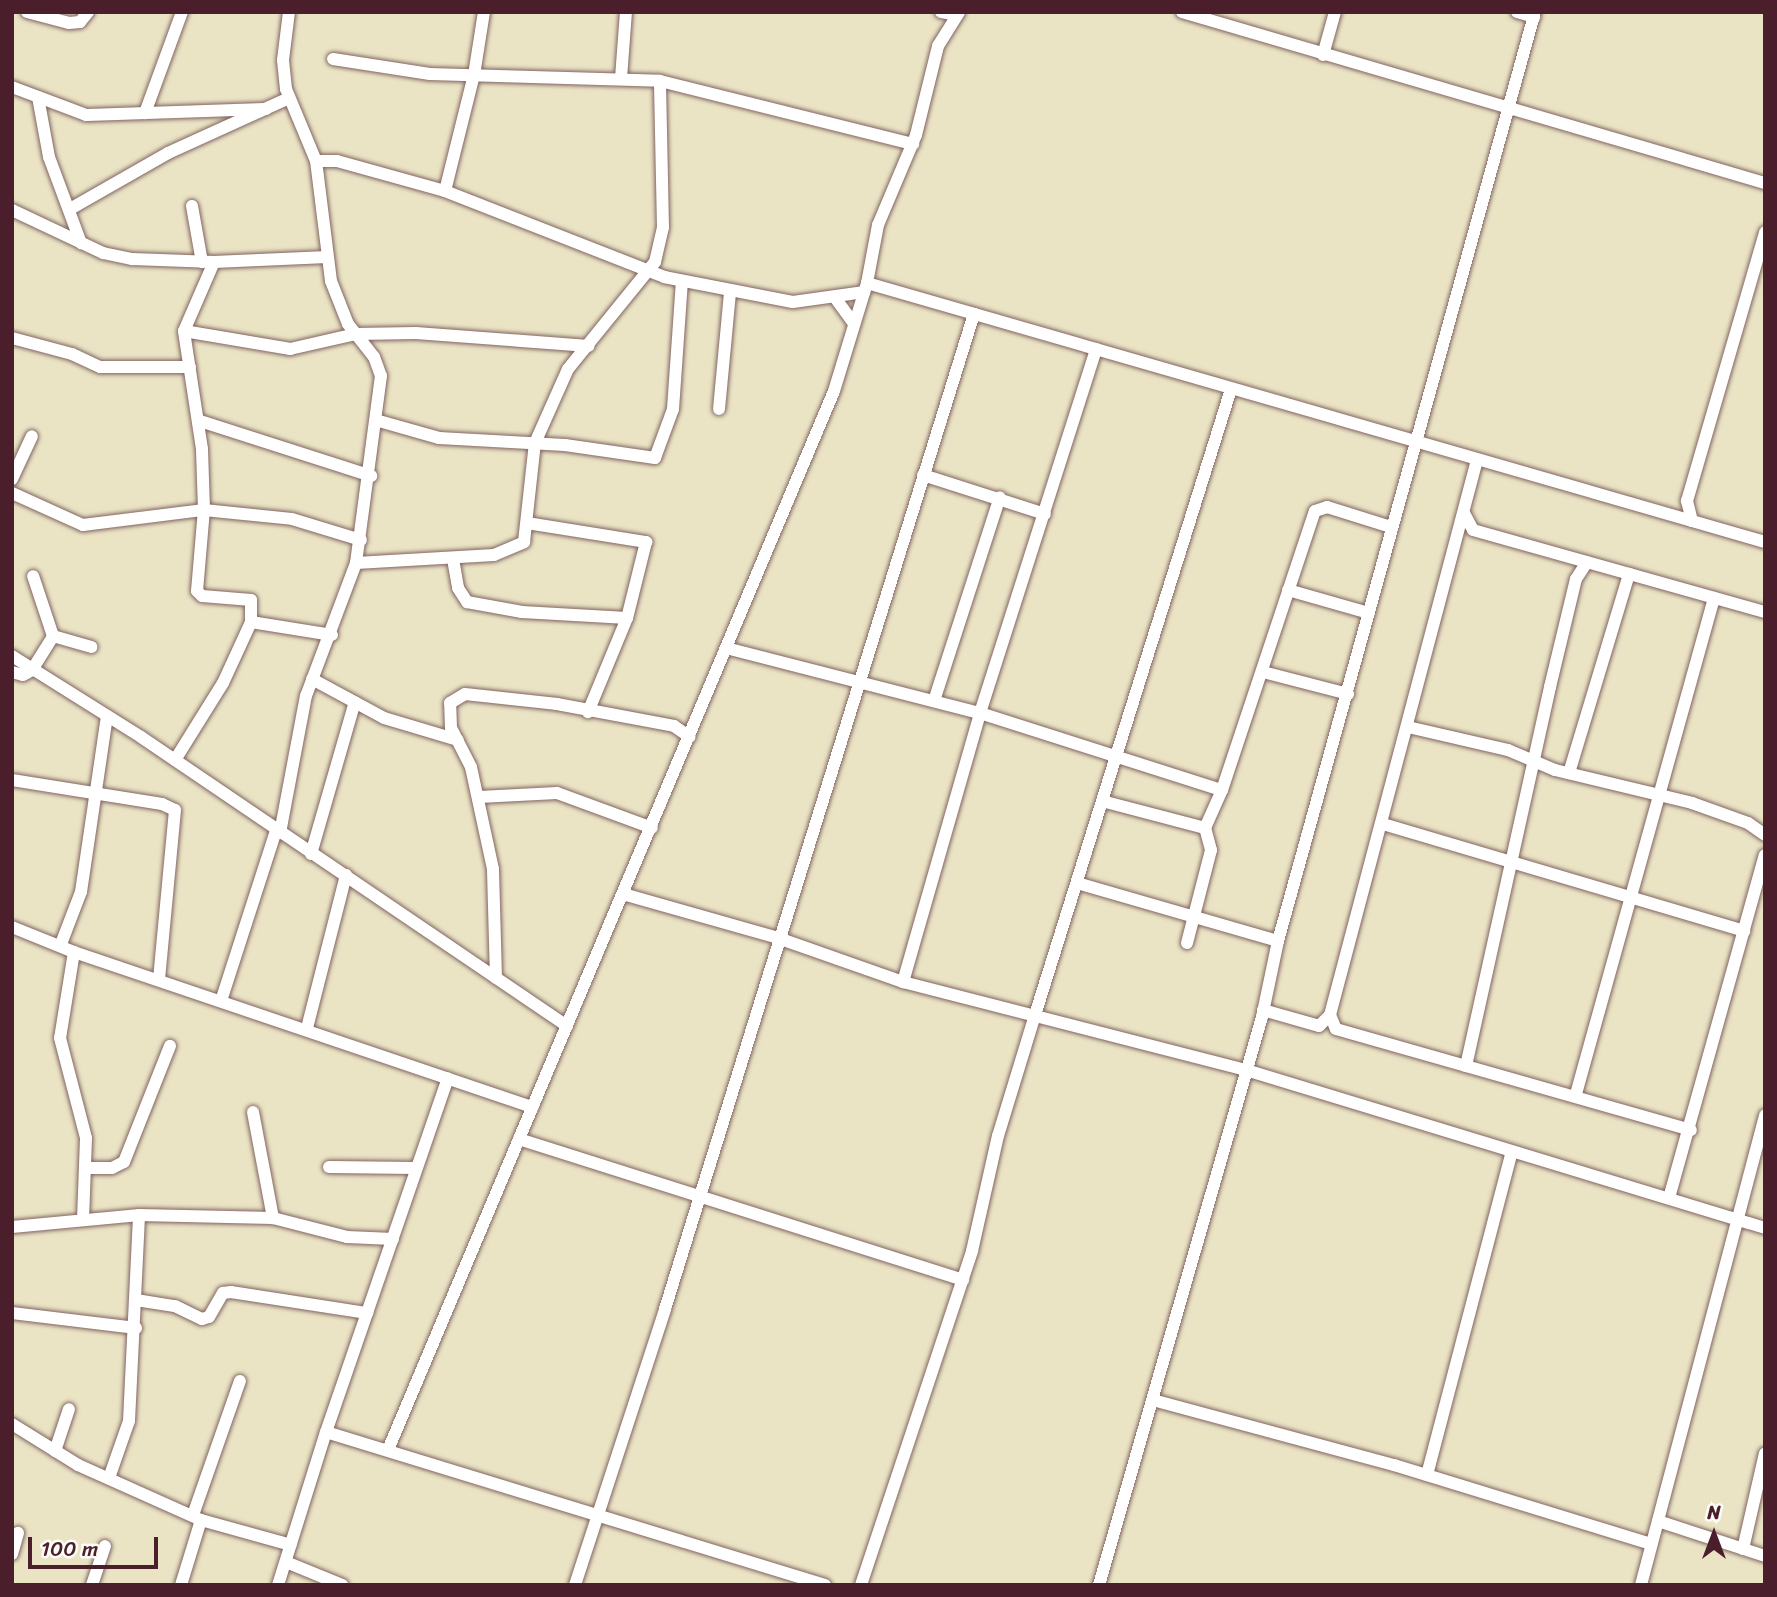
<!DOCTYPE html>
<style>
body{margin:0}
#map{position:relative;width:1777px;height:1597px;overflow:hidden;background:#eae4c5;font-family:Sriracha,sans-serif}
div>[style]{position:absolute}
.roads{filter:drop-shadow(0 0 2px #826461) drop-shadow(0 0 2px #826461)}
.minor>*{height:12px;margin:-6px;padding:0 6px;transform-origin:6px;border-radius:6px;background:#fff}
span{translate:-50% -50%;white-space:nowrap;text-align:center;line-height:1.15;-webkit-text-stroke:5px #fdfcf7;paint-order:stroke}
.frame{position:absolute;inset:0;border:14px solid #4a1f2b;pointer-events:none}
.north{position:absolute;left:1679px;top:1499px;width:70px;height:70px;-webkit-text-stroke:5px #fdfcf7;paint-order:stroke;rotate:0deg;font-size:19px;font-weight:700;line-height:28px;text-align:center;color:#4a1f2b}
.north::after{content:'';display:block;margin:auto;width:24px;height:32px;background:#4a1f2b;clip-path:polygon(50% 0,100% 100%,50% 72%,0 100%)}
.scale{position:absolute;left:28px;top:1537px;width:130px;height:32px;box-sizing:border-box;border:4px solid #4a1f2b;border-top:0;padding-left:9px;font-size:21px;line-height:24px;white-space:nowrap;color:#4a1f2b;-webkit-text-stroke:5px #fdfcf7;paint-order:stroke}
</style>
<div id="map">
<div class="roads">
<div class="minor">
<div style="left:27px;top:12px;width:43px;rotate:14.7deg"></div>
<div style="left:69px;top:23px;width:11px;rotate:-5deg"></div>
<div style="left:80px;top:22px;width:13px;rotate:-51deg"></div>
<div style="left:941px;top:12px;width:16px;rotate:11deg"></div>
<div style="left:1182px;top:12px;width:608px;rotate:16.35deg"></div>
<div style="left:1517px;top:12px;width:18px;rotate:16deg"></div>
<div style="left:1323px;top:55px;width:45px;rotate:-74.4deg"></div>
<div style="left:333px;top:59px;width:98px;rotate:8.8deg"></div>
<div style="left:430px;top:74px;width:230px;rotate:1.7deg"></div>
<div style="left:660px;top:81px;width:261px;rotate:14deg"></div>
<div style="left:621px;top:78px;width:66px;rotate:-85.7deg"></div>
<div style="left:12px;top:87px;width:79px;rotate:20.7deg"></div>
<div style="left:86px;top:115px;width:180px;rotate:-1.9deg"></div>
<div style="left:38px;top:97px;width:61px;rotate:79.6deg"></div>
<div style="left:49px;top:157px;width:92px;rotate:69.6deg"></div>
<div style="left:145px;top:113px;width:108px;rotate:-69.9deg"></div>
<div style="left:316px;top:161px;width:21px"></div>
<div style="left:337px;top:161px;width:112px;rotate:15.5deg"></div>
<div style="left:445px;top:191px;width:235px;rotate:21.4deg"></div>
<div style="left:664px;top:277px;width:131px;rotate:11deg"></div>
<div style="left:793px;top:302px;width:72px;rotate:-8deg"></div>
<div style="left:445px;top:191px;width:120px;rotate:-76deg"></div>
<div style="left:474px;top:75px;width:64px;rotate:-81deg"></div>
<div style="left:192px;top:206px;width:57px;rotate:79.9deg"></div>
<div style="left:70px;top:209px;width:113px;rotate:-29.7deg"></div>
<div style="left:168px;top:153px;width:133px;rotate:-24.4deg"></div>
<div style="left:12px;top:210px;width:101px;rotate:25.3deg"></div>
<div style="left:103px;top:253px;width:30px;rotate:12deg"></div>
<div style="left:132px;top:259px;width:82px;rotate:2.1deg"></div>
<div style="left:214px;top:262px;width:113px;rotate:-2.5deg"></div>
<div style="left:867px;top:283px;width:935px;rotate:16.09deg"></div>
<div style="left:836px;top:299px;width:31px;rotate:54deg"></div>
<div style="left:184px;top:331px;width:108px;rotate:9.6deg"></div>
<div style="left:290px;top:349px;width:68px;rotate:-12.8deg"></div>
<div style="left:356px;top:334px;width:60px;rotate:-1deg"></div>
<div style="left:416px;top:333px;width:173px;rotate:4.3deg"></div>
<div style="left:12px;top:338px;width:62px;rotate:14.9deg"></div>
<div style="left:72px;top:354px;width:31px;rotate:25deg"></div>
<div style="left:100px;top:367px;width:90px"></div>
<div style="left:719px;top:409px;width:118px;rotate:-84.6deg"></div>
<div style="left:200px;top:421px;width:180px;rotate:17.8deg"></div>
<div style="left:379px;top:421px;width:62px;rotate:15.8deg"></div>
<div style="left:439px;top:438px;width:126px;rotate:3.2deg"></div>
<div style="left:565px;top:445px;width:91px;rotate:8.2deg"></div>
<div style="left:655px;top:458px;width:52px;rotate:-69.8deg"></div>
<div style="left:673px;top:409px;width:128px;rotate:-86deg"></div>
<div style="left:923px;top:475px;width:128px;rotate:17.7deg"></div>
<div style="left:12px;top:479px;width:47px;rotate:-65.1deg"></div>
<div style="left:12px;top:493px;width:78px;rotate:24.3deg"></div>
<div style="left:83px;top:525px;width:122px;rotate:-7.1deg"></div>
<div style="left:204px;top:510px;width:88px;rotate:5.8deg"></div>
<div style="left:292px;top:519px;width:72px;rotate:16.9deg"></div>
<div style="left:1464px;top:513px;width:19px;rotate:62deg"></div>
<div style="left:1473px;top:530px;width:303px;rotate:15.7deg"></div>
<div style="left:1692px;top:521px;width:21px;rotate:-104deg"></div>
<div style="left:1687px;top:501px;width:280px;rotate:-73.8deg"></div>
<div style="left:527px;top:523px;width:121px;rotate:9.1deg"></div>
<div style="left:646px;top:542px;width:78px;rotate:104deg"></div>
<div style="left:627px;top:618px;width:102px;rotate:112.5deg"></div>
<div style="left:453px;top:559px;width:29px;rotate:80deg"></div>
<div style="left:458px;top:588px;width:17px;rotate:57deg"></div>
<div style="left:467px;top:602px;width:56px;rotate:10.3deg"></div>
<div style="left:522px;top:612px;width:105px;rotate:3.3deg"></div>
<div style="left:356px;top:563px;width:138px;rotate:-3.3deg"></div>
<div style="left:494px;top:555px;width:33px;rotate:-23deg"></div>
<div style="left:524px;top:542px;width:100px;rotate:-83.7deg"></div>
<div style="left:535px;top:443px;width:81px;rotate:-66deg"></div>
<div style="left:568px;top:369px;width:138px;rotate:-50.9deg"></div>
<div style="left:655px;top:262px;width:36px;rotate:-77deg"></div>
<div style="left:663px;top:227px;width:146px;rotate:-91.2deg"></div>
<div style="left:1288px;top:590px;width:84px;rotate:15.9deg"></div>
<div style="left:251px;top:622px;width:82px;rotate:9.1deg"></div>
<div style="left:53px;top:636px;width:40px;rotate:16deg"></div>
<div style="left:726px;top:648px;width:262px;rotate:14.4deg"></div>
<div style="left:980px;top:713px;width:254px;rotate:17.7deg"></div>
<div style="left:12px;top:656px;width:152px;rotate:32.1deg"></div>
<div style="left:141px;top:737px;width:515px;rotate:34.15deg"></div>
<div style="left:12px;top:672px;width:11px;rotate:15deg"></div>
<div style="left:23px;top:675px;width:10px;rotate:-29deg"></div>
<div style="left:32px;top:670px;width:40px;rotate:-58deg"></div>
<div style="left:53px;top:636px;width:63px;rotate:-108.4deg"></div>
<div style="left:1263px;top:672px;width:88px;rotate:14.5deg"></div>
<div style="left:312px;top:679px;width:82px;rotate:28.4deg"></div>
<div style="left:384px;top:718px;width:77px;rotate:16.6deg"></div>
<div style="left:934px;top:701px;width:214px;rotate:-72.1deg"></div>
<div style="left:1408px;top:727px;width:103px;rotate:13deg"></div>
<div style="left:1508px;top:750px;width:51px;rotate:23.1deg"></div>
<div style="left:1555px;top:770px;width:141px;rotate:13.5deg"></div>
<div style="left:1692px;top:803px;width:59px;rotate:19.7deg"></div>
<div style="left:1748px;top:823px;width:21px;rotate:35deg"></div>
<div style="left:175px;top:760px;width:91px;rotate:-58.1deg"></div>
<div style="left:223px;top:683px;width:67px;rotate:-65.3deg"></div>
<div style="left:251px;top:622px;width:22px;rotate:-90deg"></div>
<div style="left:251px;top:600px;width:49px;rotate:-175.3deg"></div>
<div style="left:202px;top:596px;width:7px;rotate:-135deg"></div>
<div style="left:197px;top:591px;width:81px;rotate:-85.1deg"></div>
<div style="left:204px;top:510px;width:61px;rotate:-91.9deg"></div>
<div style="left:202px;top:449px;width:119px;rotate:-98.7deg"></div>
<div style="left:184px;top:331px;width:75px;rotate:-66.5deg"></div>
<div style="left:1569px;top:773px;width:208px;rotate:-73.2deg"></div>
<div style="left:12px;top:780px;width:152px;rotate:9.1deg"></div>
<div style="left:162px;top:804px;width:14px;rotate:25deg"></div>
<div style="left:175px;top:810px;width:169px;rotate:95.4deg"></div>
<div style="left:479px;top:797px;width:78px;rotate:-2.9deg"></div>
<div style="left:557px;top:793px;width:101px;rotate:20.2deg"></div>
<div style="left:1102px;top:801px;width:106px;rotate:14.7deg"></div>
<div style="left:1383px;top:824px;width:377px;rotate:16.5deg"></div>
<div style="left:280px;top:833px;width:139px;rotate:-79.3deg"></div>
<div style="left:306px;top:696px;width:142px;rotate:-69.4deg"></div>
<div style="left:356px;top:563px;width:189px;rotate:-82.4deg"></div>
<div style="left:381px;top:376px;width:20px;rotate:-110deg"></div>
<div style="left:374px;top:357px;width:42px;rotate:-128.2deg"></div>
<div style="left:348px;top:324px;width:46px;rotate:-111.6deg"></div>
<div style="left:331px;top:281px;width:121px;rotate:-97.1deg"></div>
<div style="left:316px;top:161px;width:78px;rotate:-112.6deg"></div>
<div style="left:286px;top:89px;width:29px;rotate:-96deg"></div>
<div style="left:283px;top:60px;width:48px;rotate:-82.9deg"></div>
<div style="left:311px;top:854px;width:158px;rotate:-73.9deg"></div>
<div style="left:1077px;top:883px;width:209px;rotate:16.1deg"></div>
<div style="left:623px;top:894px;width:161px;rotate:15.8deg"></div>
<div style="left:778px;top:938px;width:133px;rotate:19.4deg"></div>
<div style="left:903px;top:982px;width:354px;rotate:14.4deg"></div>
<div style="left:1246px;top:1070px;width:543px;rotate:16.93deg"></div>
<div style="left:12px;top:927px;width:67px;rotate:22deg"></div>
<div style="left:74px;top:952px;width:484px;rotate:18.7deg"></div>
<div style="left:1187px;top:943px;width:96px;rotate:-75.5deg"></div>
<div style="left:1211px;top:850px;width:23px;rotate:-105deg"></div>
<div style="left:1205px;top:828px;width:42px;rotate:-65.9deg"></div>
<div style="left:1222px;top:790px;width:294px;rotate:-71.6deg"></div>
<div style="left:1315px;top:511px;width:13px;rotate:-18deg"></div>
<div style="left:1327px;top:507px;width:67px;rotate:17.4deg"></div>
<div style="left:61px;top:944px;width:56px;rotate:-69deg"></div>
<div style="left:81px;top:892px;width:178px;rotate:-81.6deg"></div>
<div style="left:74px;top:952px;width:87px;rotate:99.2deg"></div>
<div style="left:60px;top:1038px;width:103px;rotate:75.4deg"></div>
<div style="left:86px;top:1138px;width:80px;rotate:92.1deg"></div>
<div style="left:496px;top:978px;width:109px;rotate:-91.6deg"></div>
<div style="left:493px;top:869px;width:104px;rotate:-102.2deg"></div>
<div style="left:471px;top:767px;width:44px;rotate:-117.1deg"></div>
<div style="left:451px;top:728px;width:25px;rotate:-92deg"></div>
<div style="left:450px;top:703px;width:17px;rotate:-31deg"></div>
<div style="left:465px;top:694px;width:93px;rotate:6.2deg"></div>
<div style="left:557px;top:704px;width:119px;rotate:10.6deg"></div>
<div style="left:674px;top:726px;width:19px;rotate:35deg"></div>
<div style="left:903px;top:982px;width:280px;rotate:-74deg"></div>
<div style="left:980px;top:713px;width:382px;rotate:-72.3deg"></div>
<div style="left:221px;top:1001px;width:179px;rotate:-72.1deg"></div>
<div style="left:1263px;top:1010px;width:58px;rotate:15.9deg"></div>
<div style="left:1319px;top:1026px;width:16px;rotate:-45deg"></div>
<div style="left:1330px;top:1015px;width:15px;rotate:67deg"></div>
<div style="left:1336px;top:1029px;width:369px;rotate:15.9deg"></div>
<div style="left:1330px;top:1015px;width:574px;rotate:-75.17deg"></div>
<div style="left:307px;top:1028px;width:158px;rotate:-75.7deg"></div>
<div style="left:1466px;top:1066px;width:388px;rotate:-77.5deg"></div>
<div style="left:1550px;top:687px;width:111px;rotate:-76.5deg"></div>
<div style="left:1576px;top:579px;width:20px;rotate:-57deg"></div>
<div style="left:1576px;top:1094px;width:515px;rotate:-74.45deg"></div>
<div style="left:253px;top:1112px;width:108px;rotate:79.3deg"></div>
<div style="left:519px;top:1139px;width:466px;rotate:17.6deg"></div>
<div style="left:329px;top:1167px;width:86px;rotate:0.7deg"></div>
<div style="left:87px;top:1168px;width:25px"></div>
<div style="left:112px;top:1168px;width:13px;rotate:-27deg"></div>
<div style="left:124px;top:1162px;width:125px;rotate:-68.4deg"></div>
<div style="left:1669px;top:1198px;width:356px;rotate:-74.4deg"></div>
<div style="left:12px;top:1227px;width:128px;rotate:-5.4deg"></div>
<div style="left:139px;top:1215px;width:134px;rotate:1.3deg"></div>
<div style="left:273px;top:1218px;width:76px;rotate:14.4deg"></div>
<div style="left:347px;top:1237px;width:46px;rotate:2.5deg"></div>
<div style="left:136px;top:1300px;width:39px;rotate:9deg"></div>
<div style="left:175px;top:1306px;width:30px;rotate:26deg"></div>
<div style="left:202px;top:1319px;width:7px;rotate:-16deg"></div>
<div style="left:209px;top:1317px;width:28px;rotate:-60deg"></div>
<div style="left:223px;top:1293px;width:8px;rotate:-7deg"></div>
<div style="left:231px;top:1292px;width:138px;rotate:8.8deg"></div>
<div style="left:12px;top:1313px;width:125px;rotate:6.9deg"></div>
<div style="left:1153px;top:1400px;width:250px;rotate:15.1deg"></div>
<div style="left:1394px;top:1465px;width:269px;rotate:17.1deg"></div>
<div style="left:12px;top:1424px;width:78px;rotate:31.8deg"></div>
<div style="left:78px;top:1465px;width:135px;rotate:24.1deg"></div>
<div style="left:201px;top:1520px;width:93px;rotate:15.5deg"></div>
<div style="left:326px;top:1432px;width:374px;rotate:-71deg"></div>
<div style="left:388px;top:1450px;width:1149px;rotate:-67.16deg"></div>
<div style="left:834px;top:391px;width:113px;rotate:-73deg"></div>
<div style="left:867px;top:283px;width:59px;rotate:-79.3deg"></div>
<div style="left:878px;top:225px;width:98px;rotate:-67.1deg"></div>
<div style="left:916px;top:135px;width:92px;rotate:-76.1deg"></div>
<div style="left:938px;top:46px;width:40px;rotate:-58deg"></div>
<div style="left:55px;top:1451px;width:44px;rotate:-71.6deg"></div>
<div style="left:1427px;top:1475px;width:334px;rotate:-75.3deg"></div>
<div style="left:109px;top:1478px;width:60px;rotate:-70.7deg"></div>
<div style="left:129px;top:1421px;width:206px;rotate:-87.2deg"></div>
<div style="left:193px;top:1515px;width:142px;rotate:-70.7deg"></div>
<div style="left:1658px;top:1521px;width:113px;rotate:18.1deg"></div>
<div style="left:1743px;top:1549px;width:98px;rotate:-77.1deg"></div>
<div style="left:12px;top:1554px;width:22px;rotate:-74deg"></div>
<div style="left:286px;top:1562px;width:61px;rotate:22.3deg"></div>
<div style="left:92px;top:1585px;width:41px;rotate:-71.6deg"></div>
<div style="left:181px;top:1585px;width:68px;rotate:-72.9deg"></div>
<div style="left:278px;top:1585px;width:160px;rotate:-72.6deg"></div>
<div style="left:326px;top:1432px;width:522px;rotate:17.05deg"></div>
<div style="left:575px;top:1585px;width:290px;rotate:-71.9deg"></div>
<div style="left:665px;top:1309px;width:1042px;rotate:-72.75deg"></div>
<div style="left:861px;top:1585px;width:352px;rotate:-71.6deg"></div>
<div style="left:972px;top:1251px;width:118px;rotate:-77.3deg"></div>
<div style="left:998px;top:1136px;width:127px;rotate:-73deg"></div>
<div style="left:1035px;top:1015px;width:656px;rotate:-72.61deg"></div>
<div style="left:1099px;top:1585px;width:591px;rotate:-73.99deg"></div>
<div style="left:1262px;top:1017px;width:78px;rotate:-78.1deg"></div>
<div style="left:1278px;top:941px;width:964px;rotate:-74.54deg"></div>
<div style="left:1641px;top:1585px;width:486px;rotate:-75.2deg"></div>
</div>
</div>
<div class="frame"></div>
<div class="north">N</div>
<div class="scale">100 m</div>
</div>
